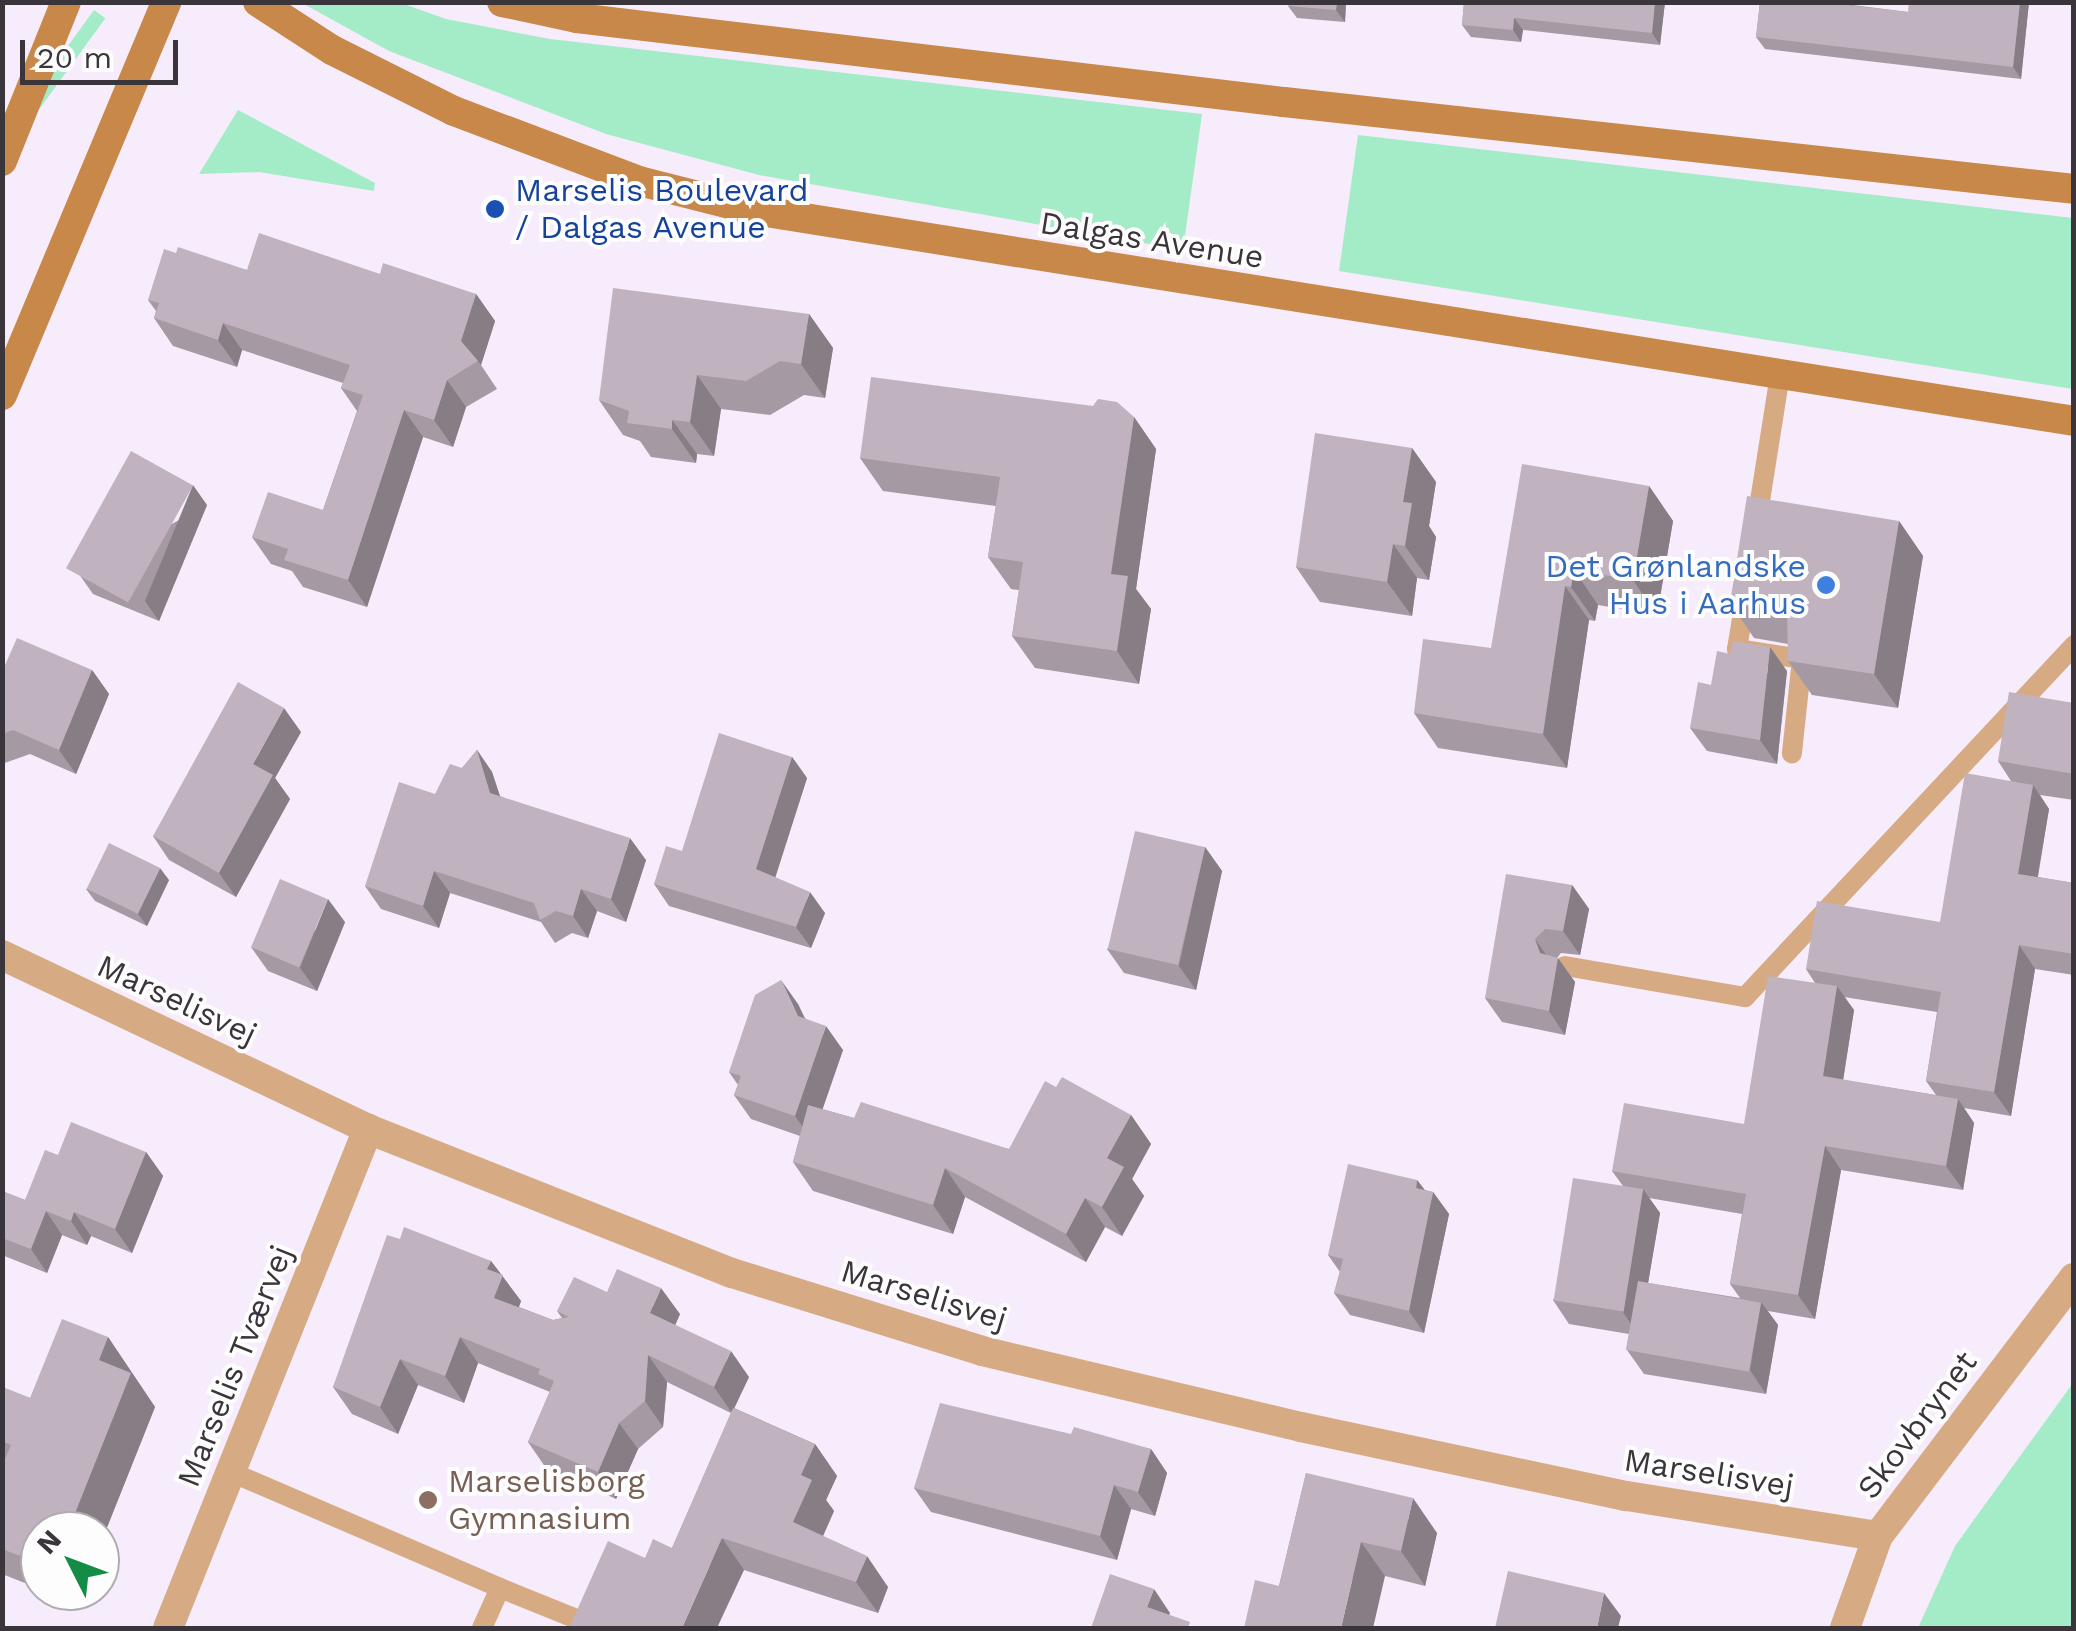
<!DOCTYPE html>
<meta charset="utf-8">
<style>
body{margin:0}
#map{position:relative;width:2076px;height:1631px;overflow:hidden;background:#f7ecfb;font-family:"Work Sans",sans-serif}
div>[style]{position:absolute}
.green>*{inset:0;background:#a4ebc7;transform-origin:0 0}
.lane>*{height:20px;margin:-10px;padding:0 10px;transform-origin:10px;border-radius:10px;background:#d6ab84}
.street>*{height:30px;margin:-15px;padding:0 15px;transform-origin:15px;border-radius:15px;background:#d6ab84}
.secondary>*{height:30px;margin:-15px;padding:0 15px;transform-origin:15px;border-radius:15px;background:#c78849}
.wall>*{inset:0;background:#a599a3}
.shaded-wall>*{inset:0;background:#867d85}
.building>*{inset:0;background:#c0b2be;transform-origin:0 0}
.dots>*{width:28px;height:28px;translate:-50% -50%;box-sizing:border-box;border:5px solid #fdfdfd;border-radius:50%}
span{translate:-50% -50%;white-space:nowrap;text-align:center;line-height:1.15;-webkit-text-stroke:8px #fdfdfd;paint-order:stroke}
.transit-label{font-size:32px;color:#164399}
.left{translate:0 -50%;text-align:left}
.street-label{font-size:32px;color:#3a353b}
.shop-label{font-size:32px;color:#366cbe}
.right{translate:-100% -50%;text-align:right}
.education-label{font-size:32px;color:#785e54}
.frame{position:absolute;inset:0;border:5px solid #3a353b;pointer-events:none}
.north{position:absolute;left:20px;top:1511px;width:100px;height:100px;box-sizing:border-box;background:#fdfdfd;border:2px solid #afadaf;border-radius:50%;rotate:312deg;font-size:28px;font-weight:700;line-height:40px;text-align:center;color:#3a353b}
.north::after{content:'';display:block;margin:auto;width:35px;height:45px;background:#158c46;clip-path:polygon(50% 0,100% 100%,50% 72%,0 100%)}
.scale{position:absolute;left:20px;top:40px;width:158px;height:45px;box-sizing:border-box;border:5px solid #3a353b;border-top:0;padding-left:12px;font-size:30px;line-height:35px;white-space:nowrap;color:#3a353b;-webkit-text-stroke:8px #fdfdfd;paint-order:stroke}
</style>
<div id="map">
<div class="green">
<div style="clip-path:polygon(302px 3px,401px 3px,446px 19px,550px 39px,1202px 114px,1183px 250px,759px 175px,606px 134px,389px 51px)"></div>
<div style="left:94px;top:10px;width:14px;height:241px;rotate:36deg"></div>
<div style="clip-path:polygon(238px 110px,375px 183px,374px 191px,259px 172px,199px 174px)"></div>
<div style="clip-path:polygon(1358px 135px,2073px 218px,2073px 389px,1339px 271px)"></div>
<div style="clip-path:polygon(2073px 1383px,2073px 1628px,1918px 1628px,1955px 1546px)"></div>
</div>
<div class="lane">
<div style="left:1756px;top:526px;width:153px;rotate:-81deg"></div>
<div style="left:1746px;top:594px;width:56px;rotate:99.3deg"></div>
<div style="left:1737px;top:649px;width:66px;rotate:8.7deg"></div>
<div style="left:1802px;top:659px;width:95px;rotate:96.1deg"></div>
<div style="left:1565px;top:966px;width:183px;rotate:9.8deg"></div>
<div style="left:1745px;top:997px;width:482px;rotate:-46.9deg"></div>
<div style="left:231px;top:1472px;width:293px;rotate:23.3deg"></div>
<div style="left:500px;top:1588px;width:44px;rotate:114.2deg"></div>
<div style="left:500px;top:1588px;width:96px;rotate:22deg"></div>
<div style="left:589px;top:1624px;width:5px;rotate:127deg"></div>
</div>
<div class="street">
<div style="left:2px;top:955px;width:405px;rotate:25.4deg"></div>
<div style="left:368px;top:1129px;width:391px;rotate:21.6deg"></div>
<div style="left:732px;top:1273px;width:262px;rotate:17.3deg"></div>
<div style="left:982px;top:1351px;width:328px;rotate:13.4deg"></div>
<div style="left:1301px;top:1427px;width:333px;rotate:12deg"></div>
<div style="left:1627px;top:1496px;width:254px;rotate:9.1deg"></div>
<div style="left:168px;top:1628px;width:538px;rotate:-68.16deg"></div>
<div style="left:1845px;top:1628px;width:98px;rotate:-70.3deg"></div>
<div style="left:1878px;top:1536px;width:324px;rotate:-52.8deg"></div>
</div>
<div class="secondary">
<div style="left:258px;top:2px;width:88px;rotate:33deg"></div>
<div style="left:332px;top:50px;width:136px;rotate:26.6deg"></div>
<div style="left:454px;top:111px;width:198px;rotate:20.7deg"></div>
<div style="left:639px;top:181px;width:119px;rotate:14.2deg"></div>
<div style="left:754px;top:210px;width:1337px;rotate:9.08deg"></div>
<div style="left:502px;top:2px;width:77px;rotate:12deg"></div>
<div style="left:577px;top:18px;width:712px;rotate:6.78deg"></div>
<div style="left:1284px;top:102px;width:795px;rotate:6.28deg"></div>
<div style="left:2px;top:161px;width:171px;rotate:-68.1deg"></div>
<div style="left:2px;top:395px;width:426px;rotate:-67.3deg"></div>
</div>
<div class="wall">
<div style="clip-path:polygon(1346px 2px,1345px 22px,1297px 18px,1288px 6px)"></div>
<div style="clip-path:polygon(1464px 2px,1665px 2px,1660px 45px,1523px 30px,1521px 42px,1471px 37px,1462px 25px)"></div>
<div style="clip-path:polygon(1760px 2px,1829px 2px,1908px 12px,2029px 2px,2021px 79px,1765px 49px,1756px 37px)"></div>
<div style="clip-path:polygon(176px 253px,247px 270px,380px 274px,476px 294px,495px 321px,481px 365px,497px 389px,466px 407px,453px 447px,423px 437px,367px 607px,303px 587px,292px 571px,271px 564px,252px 537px,323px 510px,357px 411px,341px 388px,343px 383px,242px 350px,237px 367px,173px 346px,154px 318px,156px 311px,148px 300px)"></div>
<div style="clip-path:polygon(809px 314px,833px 348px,825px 398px,804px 395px,770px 415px,721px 409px,714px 456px,697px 454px,696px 463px,651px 457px,640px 441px,623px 435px,599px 400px)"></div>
<div style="clip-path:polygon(1093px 406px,1134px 417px,1156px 449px,1136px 589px,1151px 609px,1139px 684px,1035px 668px,1012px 636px,1019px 590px,1011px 589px,988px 557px,996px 506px,883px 491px,860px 458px)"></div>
<div style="clip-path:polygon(1412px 448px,1436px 482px,1429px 526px,1436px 537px,1429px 580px,1417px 578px,1412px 616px,1320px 602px,1296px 567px)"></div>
<div style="clip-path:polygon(1649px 486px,1673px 521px,1657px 615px,1598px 605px,1595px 621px,1589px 620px,1567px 768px,1438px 748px,1414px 713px,1491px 648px)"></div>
<div style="clip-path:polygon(207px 505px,159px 621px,93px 594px,79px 574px)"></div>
<div style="clip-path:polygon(1899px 521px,1923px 556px,1898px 708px,1812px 695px,1788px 661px,1788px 644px,1754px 638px,1730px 603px)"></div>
<div style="clip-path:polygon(92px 670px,109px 694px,76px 774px,30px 754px,2px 764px,2px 672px)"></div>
<div style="clip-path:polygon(1787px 671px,1777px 764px,1707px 751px,1690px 728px,1711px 685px)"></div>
<div style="clip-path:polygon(evenodd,2074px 703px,2074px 800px,2040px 795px,2049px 809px,2038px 877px,2074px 883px,2074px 975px,2035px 969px,2011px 1116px,1964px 1108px,1974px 1123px,1963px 1190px,1841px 1170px,1815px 1319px,1768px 1311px,1778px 1325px,1766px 1394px,1644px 1374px,1627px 1350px,1629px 1334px,1569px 1324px,1553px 1300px,1623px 1186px,1612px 1171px,1744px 1124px,1815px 983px,1806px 969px,1940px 922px,2011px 781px,1998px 761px,2074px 703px,1844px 997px,1937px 1012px,1926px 1081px,1936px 1095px,1843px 1080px,1854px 1010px,1844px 997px,2074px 703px,1649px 1198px,1742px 1214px,1730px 1284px,1740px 1298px,1648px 1283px,1660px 1213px,1649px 1198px)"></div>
<div style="clip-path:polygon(301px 732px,275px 778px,290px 799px,236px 897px,169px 860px,153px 836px)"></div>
<div style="clip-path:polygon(477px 750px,492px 772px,500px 796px,646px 860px,626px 922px,597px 911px,588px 938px,572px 933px,555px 943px,541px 922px,450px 893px,439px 928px,381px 909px,365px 886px,435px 794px,462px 768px)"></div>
<div style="clip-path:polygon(792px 757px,807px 778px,775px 877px,825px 913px,811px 948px,669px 906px,654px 884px,682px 851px)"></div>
<div style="clip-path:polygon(1205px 847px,1222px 871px,1196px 990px,1124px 973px,1107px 949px)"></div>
<div style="clip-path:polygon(169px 880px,147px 926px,95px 901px,86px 889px)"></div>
<div style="clip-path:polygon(1572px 885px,1589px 909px,1580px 955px,1561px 953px,1557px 958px,1575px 982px,1565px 1035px,1502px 1022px,1485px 998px)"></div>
<div style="clip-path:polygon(345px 922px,317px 991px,268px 971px,251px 947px)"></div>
<div style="clip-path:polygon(798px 1004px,805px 1018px,843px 1050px,822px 1109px,854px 1118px,1009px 1149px,1056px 1087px,1131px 1115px,1151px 1144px,1132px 1179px,1144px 1196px,1122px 1236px,1105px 1227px,1086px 1262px,965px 1197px,953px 1234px,813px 1191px,793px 1162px,800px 1136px,751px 1119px,734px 1095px,738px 1085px,729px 1072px)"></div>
<div style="clip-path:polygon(146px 1152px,163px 1176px,132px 1253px,91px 1236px,87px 1245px,62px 1235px,47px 1273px,2px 1255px,2px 1191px,25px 1200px,58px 1155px)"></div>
<div style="clip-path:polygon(1417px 1180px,1425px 1190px,1433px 1192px,1449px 1214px,1424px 1333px,1350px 1315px,1334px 1293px,1340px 1272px,1328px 1255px)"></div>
<div style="clip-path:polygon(400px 1239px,491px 1261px,521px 1301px,519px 1307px,553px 1320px,562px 1318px,557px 1311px,607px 1292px,680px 1314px,675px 1325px,749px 1377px,734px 1408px,815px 1444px,837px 1476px,826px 1500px,834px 1511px,823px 1536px,888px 1587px,878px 1613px,744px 1570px,645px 1558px,672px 1548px,731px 1413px,667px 1382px,663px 1427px,638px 1449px,616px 1499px,546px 1468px,528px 1442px,550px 1392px,478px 1363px,464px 1403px,418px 1385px,398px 1434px,352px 1414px,333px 1387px)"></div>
<div style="clip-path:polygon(108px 1337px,155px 1407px,100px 1545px,100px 1531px,40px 1531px,40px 1589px,2px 1574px,2px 1387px,30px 1398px)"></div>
<div style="clip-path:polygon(1071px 1434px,1151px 1449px,1167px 1473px,1155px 1516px,1131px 1509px,1117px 1560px,931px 1512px,914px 1488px)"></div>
<div style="clip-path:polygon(1306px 1473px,1437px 1533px,1425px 1586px,1385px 1576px,1279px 1586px)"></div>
</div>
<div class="shaded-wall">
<div style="clip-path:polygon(1337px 2px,1346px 2px,1345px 22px,1336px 10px)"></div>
<div style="clip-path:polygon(1655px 2px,1665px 2px,1660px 45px,1652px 33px)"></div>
<div style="clip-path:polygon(2020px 2px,2029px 2px,2021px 79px,2013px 67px)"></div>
<div style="clip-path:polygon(1514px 18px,1523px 30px,1521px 42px,1513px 30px)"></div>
<div style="clip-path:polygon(476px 294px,495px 321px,481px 365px,461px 341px)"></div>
<div style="clip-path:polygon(809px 314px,833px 348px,825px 398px,801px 364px)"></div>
<div style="clip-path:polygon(223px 323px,242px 350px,237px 367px,218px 340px)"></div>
<div style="clip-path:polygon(697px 375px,721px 409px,714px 456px,690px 422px)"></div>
<div style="clip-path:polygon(447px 380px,466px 407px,453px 447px,434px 420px)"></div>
<div style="clip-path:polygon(404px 410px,423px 437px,367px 607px,348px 580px)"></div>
<div style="clip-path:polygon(1134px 417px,1156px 449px,1136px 589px,1151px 609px,1139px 684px,1117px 651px,1111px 574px)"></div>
<div style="clip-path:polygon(672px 420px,697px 454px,696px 463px,672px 429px)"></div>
<div style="clip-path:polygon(1412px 448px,1436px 482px,1429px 526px,1436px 537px,1429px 580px,1405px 546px,1403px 502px)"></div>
<div style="clip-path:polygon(193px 485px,207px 505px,159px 621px,145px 601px)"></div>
<div style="clip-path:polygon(1649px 486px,1673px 521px,1657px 615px,1633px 580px)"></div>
<div style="clip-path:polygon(1899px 521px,1923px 556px,1898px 708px,1874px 674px)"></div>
<div style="clip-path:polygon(1393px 544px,1417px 578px,1412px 616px,1387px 582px)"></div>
<div style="clip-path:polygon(1574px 570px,1598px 605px,1595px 621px,1571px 587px)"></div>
<div style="clip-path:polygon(1565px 586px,1589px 620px,1567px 768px,1543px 734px)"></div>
<div style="clip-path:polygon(1770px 647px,1787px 671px,1777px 764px,1760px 740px)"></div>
<div style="clip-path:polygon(92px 670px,109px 694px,76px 774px,59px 750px)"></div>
<div style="clip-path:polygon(284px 708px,301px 732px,275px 778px,290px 799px,236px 897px,219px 873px,253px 764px)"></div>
<div style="clip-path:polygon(477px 750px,492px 772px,506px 815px,490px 793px)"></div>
<div style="clip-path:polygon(792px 757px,807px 778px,771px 891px,756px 869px)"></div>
<div style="clip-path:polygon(2033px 785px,2049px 809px,2034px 897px,2018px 874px)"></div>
<div style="clip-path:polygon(630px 838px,646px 860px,626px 922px,611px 899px)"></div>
<div style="clip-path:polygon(1205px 847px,1222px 871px,1196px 990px,1179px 966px)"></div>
<div style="clip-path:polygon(160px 868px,169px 880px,147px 926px,138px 914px)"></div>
<div style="clip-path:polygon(434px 871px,450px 893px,439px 928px,423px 906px)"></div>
<div style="clip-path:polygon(1572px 885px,1589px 909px,1580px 955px,1563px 931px)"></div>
<div style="clip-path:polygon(581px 889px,597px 911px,588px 938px,573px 916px)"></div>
<div style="clip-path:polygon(810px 892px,825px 913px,811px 948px,796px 927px)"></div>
<div style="clip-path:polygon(328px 899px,345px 922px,317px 991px,300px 968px)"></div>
<div style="clip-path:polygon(1535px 939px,1552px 963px,1558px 958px,1575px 982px,1565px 1035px,1549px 1011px,1540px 953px)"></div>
<div style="clip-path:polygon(2019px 945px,2035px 969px,2011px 1116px,1994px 1092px)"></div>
<div style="clip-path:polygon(781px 980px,798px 1004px,814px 1040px,798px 1016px)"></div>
<div style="clip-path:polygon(1837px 986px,1854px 1010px,1840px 1100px,1823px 1076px)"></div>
<div style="clip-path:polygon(826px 1026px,843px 1050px,812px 1140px,795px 1116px)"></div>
<div style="clip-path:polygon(1958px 1099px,1974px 1123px,1963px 1190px,1946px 1166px)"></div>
<div style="clip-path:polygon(1131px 1115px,1151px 1144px,1132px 1179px,1144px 1196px,1122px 1236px,1102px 1207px,1107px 1158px)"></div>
<div style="clip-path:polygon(1825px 1146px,1841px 1170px,1815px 1319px,1798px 1295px)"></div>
<div style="clip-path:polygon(146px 1152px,163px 1176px,132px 1253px,115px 1229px)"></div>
<div style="clip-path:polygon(945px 1168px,965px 1197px,953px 1234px,933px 1205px)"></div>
<div style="clip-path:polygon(1417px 1180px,1432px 1200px,1433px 1192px,1449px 1214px,1424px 1333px,1409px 1311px)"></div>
<div style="clip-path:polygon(1643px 1189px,1660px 1213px,1639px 1336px,1623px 1312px)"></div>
<div style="clip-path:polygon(1085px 1198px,1105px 1227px,1086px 1262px,1066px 1234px)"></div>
<div style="clip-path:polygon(46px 1211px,62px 1235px,47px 1273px,31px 1249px)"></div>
<div style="clip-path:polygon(74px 1212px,91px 1236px,87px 1245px,71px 1221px)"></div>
<div style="clip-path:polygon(491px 1261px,521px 1301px,512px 1325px,494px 1298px,487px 1269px)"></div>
<div style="clip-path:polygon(661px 1288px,680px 1314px,669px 1339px,650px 1313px)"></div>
<div style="clip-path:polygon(1761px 1302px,1778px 1325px,1766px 1394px,1750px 1370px)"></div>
<div style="clip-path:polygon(108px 1337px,155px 1407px,100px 1545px,100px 1531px,68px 1531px,99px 1360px)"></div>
<div style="clip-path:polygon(460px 1337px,478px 1363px,464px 1403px,445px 1376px)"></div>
<div style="clip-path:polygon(731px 1351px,749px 1377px,732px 1413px,714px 1387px)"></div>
<div style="clip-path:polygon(648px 1355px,667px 1382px,663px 1427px,645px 1401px)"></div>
<div style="clip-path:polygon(400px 1359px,418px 1385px,398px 1434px,380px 1407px)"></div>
<div style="clip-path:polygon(619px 1423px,638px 1449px,616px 1499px,598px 1472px)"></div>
<div style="clip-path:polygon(815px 1444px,837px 1476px,826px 1500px,834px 1511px,815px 1554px,793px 1522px,801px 1475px)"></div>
<div style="clip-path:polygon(1151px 1449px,1167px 1473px,1155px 1516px,1138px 1492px)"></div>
<div style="clip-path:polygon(1114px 1485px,1131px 1509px,1117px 1560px,1100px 1536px)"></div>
<div style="clip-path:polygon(1413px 1498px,1437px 1533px,1425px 1586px,1401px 1551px)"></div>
<div style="clip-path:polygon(29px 1532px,40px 1548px,40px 1585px,20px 1556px)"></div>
<div style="clip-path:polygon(722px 1538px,744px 1570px,717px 1628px,682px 1628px)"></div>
<div style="clip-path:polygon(1361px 1542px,1385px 1576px,1373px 1628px,1341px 1628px)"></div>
<div style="clip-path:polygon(867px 1556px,888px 1587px,878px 1613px,856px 1582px)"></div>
<div style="clip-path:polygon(1154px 1589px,1170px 1613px,1164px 1628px,1147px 1607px)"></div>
<div style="clip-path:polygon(1604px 1593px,1621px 1616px,1618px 1628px,1597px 1628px)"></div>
</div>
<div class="building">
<div style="clip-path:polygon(1289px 2px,1337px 2px,1336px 10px,1288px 6px)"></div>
<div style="clip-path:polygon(1464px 2px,1655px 2px,1652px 33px,1514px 18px,1513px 30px,1462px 25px)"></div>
<div style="clip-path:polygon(1760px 2px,1821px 2px,1908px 12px,1909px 2px,2020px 2px,2013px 67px,1756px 37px)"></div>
<div style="clip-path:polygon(259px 233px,380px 274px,383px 263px,476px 294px,461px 341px,478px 361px,447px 380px,434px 420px,404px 410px,348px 580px,284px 560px,288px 549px,252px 537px,268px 492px,323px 510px,363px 395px,341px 388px,350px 365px,223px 323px,218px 340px,154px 318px,159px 303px,148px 300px,164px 249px,176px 253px,178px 247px,247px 270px)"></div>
<div style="clip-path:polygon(613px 288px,809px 314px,801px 364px,780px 361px,746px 381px,697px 375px,690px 422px,672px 420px,672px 429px,627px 423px,629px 411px,599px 400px)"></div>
<div style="clip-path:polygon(871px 377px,1093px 406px,1098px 399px,1117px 402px,1134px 417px,1111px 574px,1128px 576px,1117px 651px,1012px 636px,1023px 562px,988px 557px,1000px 477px,860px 458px)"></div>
<div style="clip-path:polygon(1315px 433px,1412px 448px,1403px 502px,1412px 503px,1405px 546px,1393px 544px,1387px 582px,1296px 567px)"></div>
<div style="left:131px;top:451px;width:71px;height:134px;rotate:29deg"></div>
<div style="clip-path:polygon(1522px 464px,1649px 486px,1633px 580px,1574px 570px,1571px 587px,1565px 586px,1543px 734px,1414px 713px,1423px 639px,1491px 648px)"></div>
<div style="clip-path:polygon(1747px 496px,1899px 521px,1874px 674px,1788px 661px,1787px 614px,1730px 603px)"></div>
<div style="clip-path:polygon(17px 638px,92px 670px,59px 750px,13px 730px,2px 734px,2px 672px)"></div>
<div style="clip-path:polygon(1733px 641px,1770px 647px,1760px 740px,1690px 728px,1698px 682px,1711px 685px,1717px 651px,1730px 654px)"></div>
<div style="clip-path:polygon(238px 682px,284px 708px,253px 764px,273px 775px,219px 873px,153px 836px)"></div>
<div style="clip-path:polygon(2009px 692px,2074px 703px,2074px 774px,1998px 761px)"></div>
<div style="clip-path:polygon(719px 733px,792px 757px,756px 869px,810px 892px,796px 927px,654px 884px,666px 846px,682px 851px)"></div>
<div style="clip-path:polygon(477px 750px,490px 793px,630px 838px,611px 899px,581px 889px,573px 916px,556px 911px,540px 920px,534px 903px,434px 871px,423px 906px,365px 886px,399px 782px,435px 794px,450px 764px,462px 768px)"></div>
<div style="clip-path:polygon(1965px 773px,2033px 785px,2018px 874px,2074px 883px,2074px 954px,2019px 945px,1994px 1092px,1926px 1081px,1941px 992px,1806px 969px,1817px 901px,1940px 922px)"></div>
<div style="left:1135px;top:831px;width:72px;height:121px;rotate:13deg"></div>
<div style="left:109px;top:843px;width:57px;height:51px;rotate:26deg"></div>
<div style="clip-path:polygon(1506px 874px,1572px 885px,1563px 931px,1545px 929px,1535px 939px,1540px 953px,1558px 958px,1549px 1011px,1485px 998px)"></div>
<div style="left:280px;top:879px;width:52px;height:74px;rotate:23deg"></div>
<div style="clip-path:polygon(1768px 976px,1837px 986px,1823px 1076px,1958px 1099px,1946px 1166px,1825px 1146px,1798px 1295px,1730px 1284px,1746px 1194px,1612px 1171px,1624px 1103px,1744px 1124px)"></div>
<div style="clip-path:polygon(781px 980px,798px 1016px,826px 1026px,795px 1116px,734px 1095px,741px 1076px,729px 1072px,755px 995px)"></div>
<div style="clip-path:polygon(1062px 1077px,1131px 1115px,1107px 1158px,1124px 1167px,1102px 1207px,1085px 1198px,1066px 1234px,945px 1168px,933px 1205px,793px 1162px,808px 1105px,854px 1118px,861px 1102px,1009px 1149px,1045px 1081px,1056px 1087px)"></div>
<div style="clip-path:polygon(71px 1122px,146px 1152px,115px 1229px,74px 1212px,71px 1221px,46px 1211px,31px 1249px,2px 1238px,2px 1191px,25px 1200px,45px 1150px,58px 1155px)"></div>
<div style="clip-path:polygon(1348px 1164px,1417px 1180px,1416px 1188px,1433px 1192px,1409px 1311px,1334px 1293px,1343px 1259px,1328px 1255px)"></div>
<div style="left:1573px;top:1178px;width:71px;height:124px;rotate:9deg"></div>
<div style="clip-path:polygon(404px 1227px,491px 1261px,487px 1269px,503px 1275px,494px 1298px,553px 1320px,569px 1317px,557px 1311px,574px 1277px,607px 1292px,617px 1269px,661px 1288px,650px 1313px,731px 1351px,714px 1387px,648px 1355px,645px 1401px,619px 1423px,598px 1472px,528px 1442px,554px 1381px,538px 1374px,540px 1369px,460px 1337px,445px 1376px,400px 1359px,380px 1407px,333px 1387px,387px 1235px,400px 1239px)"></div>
<div style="left:1638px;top:1281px;width:125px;height:70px;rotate:10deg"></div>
<div style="clip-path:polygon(62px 1319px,108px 1337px,99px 1360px,131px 1373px,68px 1531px,40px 1531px,40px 1537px,29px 1532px,20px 1556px,2px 1549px,2px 1466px,11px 1445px,2px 1441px,2px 1387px,30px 1398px)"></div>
<div style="clip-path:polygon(940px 1403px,1071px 1434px,1074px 1427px,1151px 1449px,1138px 1492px,1114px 1485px,1100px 1536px,914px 1488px)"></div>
<div style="clip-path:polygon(733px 1408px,815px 1444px,801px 1475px,812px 1480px,793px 1522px,867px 1556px,856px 1582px,722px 1538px,682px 1628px,569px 1628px,608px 1541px,645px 1558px,653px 1539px,672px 1548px)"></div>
<div style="clip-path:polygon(1306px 1473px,1413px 1498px,1401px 1551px,1361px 1542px,1341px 1628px,1244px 1628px,1255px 1580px,1279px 1586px)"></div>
<div style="clip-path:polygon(1508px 1571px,1604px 1593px,1597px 1628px,1495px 1628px)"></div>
<div style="clip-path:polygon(1110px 1574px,1154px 1589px,1147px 1607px,1190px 1622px,1188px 1628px,1091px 1628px)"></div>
</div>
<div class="dots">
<div style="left:495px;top:209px;background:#1a4fb4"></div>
<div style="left:1826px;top:585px;background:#3f7fe0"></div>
<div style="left:428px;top:1500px;background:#8d6e63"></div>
</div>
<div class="transit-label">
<span class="left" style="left:515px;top:209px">Marselis Boulevard<br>/ Dalgas Avenue</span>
</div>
<div class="street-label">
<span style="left:1152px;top:240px;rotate:9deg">Dalgas Avenue</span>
<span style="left:177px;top:1000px;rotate:25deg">Marselisvej</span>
<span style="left:924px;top:1295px;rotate:17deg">Marselisvej</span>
<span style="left:235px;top:1366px;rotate:-68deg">Marselis Tværvej</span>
<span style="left:1917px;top:1425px;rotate:-53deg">Skovbrynet</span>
<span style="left:1709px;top:1473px;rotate:9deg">Marselisvej</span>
</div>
<div class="shop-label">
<span class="right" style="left:1806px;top:585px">Det Grønlandske<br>Hus i Aarhus</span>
</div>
<div class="education-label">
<span class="left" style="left:448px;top:1500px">Marselisborg<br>Gymnasium</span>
</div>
<div class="frame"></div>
<div class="north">N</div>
<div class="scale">20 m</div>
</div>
